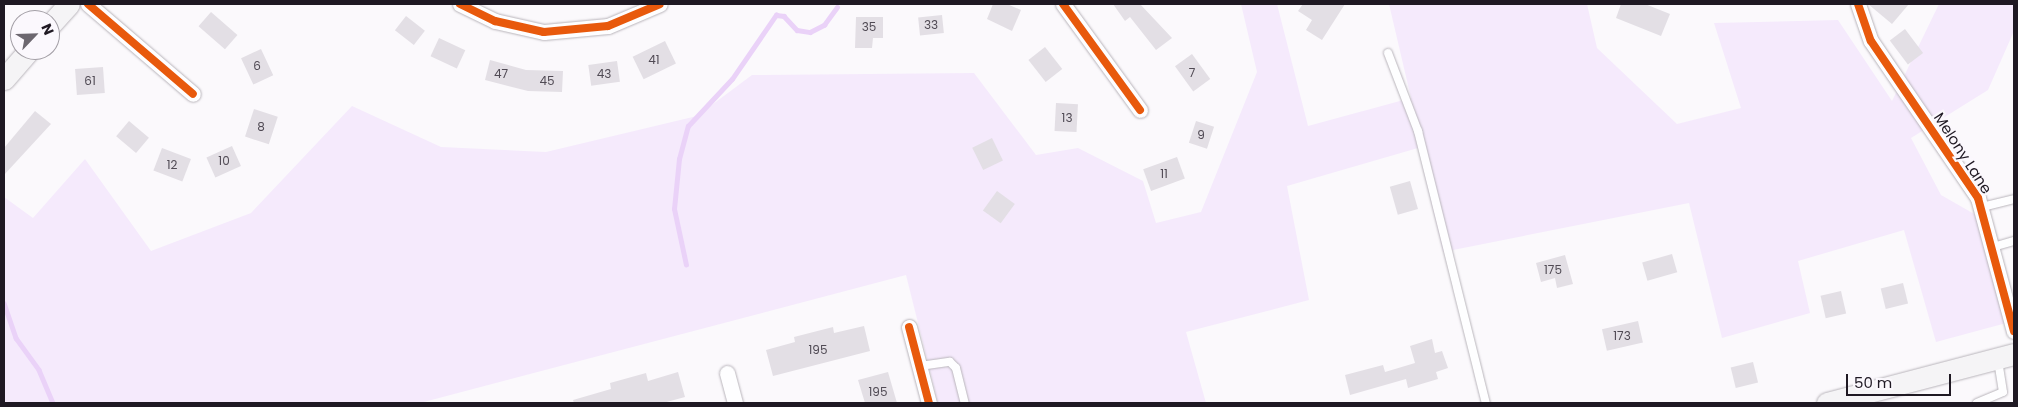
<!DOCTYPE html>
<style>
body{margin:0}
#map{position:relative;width:2018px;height:407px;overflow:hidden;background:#fbf9fc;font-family:Poppins,sans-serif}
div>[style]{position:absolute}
.green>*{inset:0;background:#f5eafc}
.stream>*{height:4.5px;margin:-2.25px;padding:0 2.25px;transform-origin:2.25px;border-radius:2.25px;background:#ead2f8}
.building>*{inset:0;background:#e3dfe5;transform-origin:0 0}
.roads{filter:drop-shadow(0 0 1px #b9b5bb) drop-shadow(0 0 1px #b9b5bb)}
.lane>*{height:8px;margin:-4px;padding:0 4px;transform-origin:4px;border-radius:4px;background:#fefeff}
.street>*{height:15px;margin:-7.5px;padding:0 7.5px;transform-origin:7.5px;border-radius:7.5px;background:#fefeff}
.secondary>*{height:21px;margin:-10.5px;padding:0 10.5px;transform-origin:10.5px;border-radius:10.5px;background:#f5f4f6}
.cycleway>*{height:8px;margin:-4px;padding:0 4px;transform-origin:4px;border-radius:4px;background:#e8590c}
span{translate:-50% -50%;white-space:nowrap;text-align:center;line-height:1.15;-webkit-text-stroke:4.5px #fbf8fd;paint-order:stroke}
.number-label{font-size:12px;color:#504a54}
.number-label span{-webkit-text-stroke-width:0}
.street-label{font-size:15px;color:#1f1923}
.frame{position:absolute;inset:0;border:5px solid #1f1923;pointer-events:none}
.north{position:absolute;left:10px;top:10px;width:50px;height:50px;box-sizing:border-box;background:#fbf8fd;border:1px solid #a39fa6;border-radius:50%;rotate:66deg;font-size:14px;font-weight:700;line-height:20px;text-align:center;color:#1f1923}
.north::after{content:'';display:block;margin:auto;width:18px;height:22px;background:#6c676f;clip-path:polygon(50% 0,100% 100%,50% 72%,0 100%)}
.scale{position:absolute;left:1846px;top:374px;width:105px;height:22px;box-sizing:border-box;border:2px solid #1f1923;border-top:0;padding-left:6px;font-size:15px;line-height:18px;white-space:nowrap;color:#1f1923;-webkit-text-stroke:4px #fbf8fd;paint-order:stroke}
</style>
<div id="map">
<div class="green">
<div style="clip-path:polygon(1241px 4px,1277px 4px,1308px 126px,1411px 98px,1389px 4px,1587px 4px,1597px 48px,1677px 124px,1741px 108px,1714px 23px,1838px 20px,1892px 101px,1939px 4px,2014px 4px,2014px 31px,1988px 90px,1911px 138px,1941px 195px,1983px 219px,2010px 322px,1936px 342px,1904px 230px,1798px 261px,1810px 313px,1722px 338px,1689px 203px,1443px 252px,1418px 148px,1287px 186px,1309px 300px,1186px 332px,1206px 403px,938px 403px,906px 275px,420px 403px,4px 403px,4px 197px,33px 218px,85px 159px,151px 251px,251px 213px,352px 106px,441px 147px,546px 152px,697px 116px,752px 75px,974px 73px,1036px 155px,1078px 148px,1143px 181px,1156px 223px,1201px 212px,1257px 72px)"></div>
</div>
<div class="stream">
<div style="left:686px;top:265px;width:57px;rotate:-102.1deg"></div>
<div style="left:674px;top:209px;width:50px;rotate:-84.3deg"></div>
<div style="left:679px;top:159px;width:34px;rotate:-75deg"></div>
<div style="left:688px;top:126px;width:64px;rotate:-46.9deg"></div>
<div style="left:732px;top:79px;width:78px;rotate:-55.5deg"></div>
<div style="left:776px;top:15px;width:8px;rotate:7deg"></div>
<div style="left:784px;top:16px;width:19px;rotate:47deg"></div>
<div style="left:797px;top:30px;width:13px;rotate:9deg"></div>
<div style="left:810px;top:32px;width:16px;rotate:-27deg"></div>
<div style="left:824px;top:25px;width:22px;rotate:-54deg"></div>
<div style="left:4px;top:303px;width:37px;rotate:71deg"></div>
<div style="left:16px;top:338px;width:39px;rotate:54deg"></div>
<div style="left:39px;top:370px;width:36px;rotate:67deg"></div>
</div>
<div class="building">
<div style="clip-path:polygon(993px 4px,1007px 4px,1021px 10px,1012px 31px,987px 19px)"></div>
<div style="clip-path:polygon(1113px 4px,1140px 4px,1172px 38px,1156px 50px,1130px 17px,1125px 21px)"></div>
<div style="clip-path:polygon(1303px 4px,1345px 4px,1322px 40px,1306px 30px,1312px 20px,1298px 11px)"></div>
<div style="clip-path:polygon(1621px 4px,1645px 4px,1670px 14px,1661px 36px,1616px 18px)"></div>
<div style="clip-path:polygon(1868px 4px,1909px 4px,1892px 24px)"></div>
<div style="left:211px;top:12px;width:35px;height:19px;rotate:41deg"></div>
<div style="left:942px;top:15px;width:18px;height:24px;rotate:84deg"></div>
<div style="left:406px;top:16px;width:24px;height:18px;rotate:38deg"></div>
<div style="clip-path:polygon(856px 17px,883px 17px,883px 38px,873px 38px,872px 48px,855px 48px)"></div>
<div style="left:1905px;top:29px;width:30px;height:19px;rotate:53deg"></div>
<div style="left:439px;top:38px;width:29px;height:20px;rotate:25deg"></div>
<div style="left:665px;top:41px;width:25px;height:36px;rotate:64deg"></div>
<div style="left:1045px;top:47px;width:28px;height:21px;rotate:52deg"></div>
<div style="left:261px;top:49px;width:29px;height:22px;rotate:65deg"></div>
<div style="left:1192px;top:54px;width:31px;height:21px;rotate:54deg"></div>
<div style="clip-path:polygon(490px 60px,526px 70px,563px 71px,562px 92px,528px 91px,485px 80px)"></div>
<div style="left:617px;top:61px;width:21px;height:29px;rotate:82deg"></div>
<div style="left:103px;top:67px;width:26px;height:28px;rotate:86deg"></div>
<div style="left:1056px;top:103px;width:22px;height:28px;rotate:3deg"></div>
<div style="left:254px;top:109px;width:25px;height:29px;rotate:18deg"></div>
<div style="clip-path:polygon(35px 111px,51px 124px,4px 175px,4px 148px)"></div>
<div style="left:129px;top:121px;width:26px;height:20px;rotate:40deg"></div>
<div style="left:1196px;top:121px;width:19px;height:23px;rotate:18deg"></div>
<div style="left:992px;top:138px;width:25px;height:22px;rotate:64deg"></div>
<div style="left:232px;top:146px;width:22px;height:28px;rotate:66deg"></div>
<div style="left:162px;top:148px;width:31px;height:24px;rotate:21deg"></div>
<div style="left:1177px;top:157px;width:23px;height:36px;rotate:70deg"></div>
<div style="left:1410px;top:181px;width:29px;height:21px;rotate:74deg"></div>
<div style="left:997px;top:191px;width:22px;height:24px;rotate:36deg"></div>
<div style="left:1672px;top:254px;width:19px;height:31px;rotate:74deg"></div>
<div style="clip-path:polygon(1565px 255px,1573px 284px,1557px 288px,1555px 278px,1541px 282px,1536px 263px)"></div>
<div style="left:1903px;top:283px;width:21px;height:23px;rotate:76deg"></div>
<div style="left:1841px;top:291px;width:23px;height:21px;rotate:77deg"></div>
<div style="left:1638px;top:321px;width:22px;height:37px;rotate:77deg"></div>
<div style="clip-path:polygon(864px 326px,870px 351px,773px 376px,766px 350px,795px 342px,794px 337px,833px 327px,834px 333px)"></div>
<div style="clip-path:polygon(1432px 339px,1435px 353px,1442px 351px,1448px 368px,1436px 372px,1438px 379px,1408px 388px,1406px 379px,1350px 395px,1345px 375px,1383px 365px,1385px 372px,1415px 363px,1410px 346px)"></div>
<div style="left:1753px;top:362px;width:21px;height:23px;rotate:76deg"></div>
<div style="clip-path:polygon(678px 372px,685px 397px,663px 403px,574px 403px,573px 400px,611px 389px,610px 383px,646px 373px,648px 381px)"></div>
<div style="clip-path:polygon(888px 372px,897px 403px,865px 403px,858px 380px)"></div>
</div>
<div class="roads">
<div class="lane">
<div style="left:1388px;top:53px;width:84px;rotate:69deg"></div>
<div style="left:1418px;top:131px;width:280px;rotate:76deg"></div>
<div style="left:1982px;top:207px;width:33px;rotate:-14deg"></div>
<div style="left:1993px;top:247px;width:22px;rotate:-16deg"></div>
<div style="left:920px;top:366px;width:30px;rotate:-8deg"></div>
<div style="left:950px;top:362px;width:8px;rotate:45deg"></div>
<div style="left:956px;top:368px;width:36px;rotate:76deg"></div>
<div style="left:1977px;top:403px;width:28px;rotate:-23deg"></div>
<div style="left:2003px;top:392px;width:32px;rotate:-99deg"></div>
</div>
<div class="street">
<div style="left:88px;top:4px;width:138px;rotate:40.6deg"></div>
<div style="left:460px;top:4px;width:39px;rotate:26deg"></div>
<div style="left:495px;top:21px;width:50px;rotate:12.7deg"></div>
<div style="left:544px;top:32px;width:64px;rotate:-5.4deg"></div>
<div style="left:608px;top:26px;width:56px;rotate:-22.9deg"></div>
<div style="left:1063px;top:4px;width:131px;rotate:54deg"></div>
<div style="left:1858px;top:4px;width:39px;rotate:71deg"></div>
<div style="left:1871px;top:41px;width:190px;rotate:55.7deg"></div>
<div style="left:1978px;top:198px;width:138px;rotate:74.9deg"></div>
<div style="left:909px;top:327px;width:79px;rotate:75.3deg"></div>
<div style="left:727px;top:373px;width:31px;rotate:75deg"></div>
</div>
<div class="secondary">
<div style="left:50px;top:25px;width:28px;rotate:-48deg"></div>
<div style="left:4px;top:79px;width:38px;rotate:-49deg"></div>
<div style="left:1827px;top:403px;width:193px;rotate:-14.7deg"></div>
</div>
</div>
<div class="cycleway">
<div style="left:88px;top:4px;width:138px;rotate:40.6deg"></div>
<div style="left:460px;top:4px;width:39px;rotate:26deg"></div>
<div style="left:495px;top:21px;width:50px;rotate:12.7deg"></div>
<div style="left:544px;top:32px;width:64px;rotate:-5.4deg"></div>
<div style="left:608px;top:26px;width:56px;rotate:-22.9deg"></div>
<div style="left:1063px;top:4px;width:131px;rotate:54deg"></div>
<div style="left:1858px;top:4px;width:39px;rotate:71deg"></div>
<div style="left:1871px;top:41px;width:190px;rotate:55.7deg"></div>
<div style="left:1978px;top:198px;width:138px;rotate:74.9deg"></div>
<div style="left:909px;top:327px;width:79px;rotate:75.3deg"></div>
</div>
<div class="number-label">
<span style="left:931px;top:25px">33</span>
<span style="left:869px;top:27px">35</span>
<span style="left:654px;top:60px">41</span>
<span style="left:257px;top:66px">6</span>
<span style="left:1192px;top:73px">7</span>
<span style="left:501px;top:74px">47</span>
<span style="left:604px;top:74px">43</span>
<span style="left:90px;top:81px">61</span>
<span style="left:547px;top:81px">45</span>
<span style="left:1067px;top:118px">13</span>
<span style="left:261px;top:127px">8</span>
<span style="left:1201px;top:135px">9</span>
<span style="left:224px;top:161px">10</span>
<span style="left:172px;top:165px">12</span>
<span style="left:1164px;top:174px">11</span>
<span style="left:1553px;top:270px">175</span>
<span style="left:1622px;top:336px">173</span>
<span style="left:818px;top:350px">195</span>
<span style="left:878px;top:392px">195</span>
</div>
<div class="street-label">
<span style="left:1963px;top:153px;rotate:57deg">Melony Lane</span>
</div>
<div class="frame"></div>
<div class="north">N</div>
<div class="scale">50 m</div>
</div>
